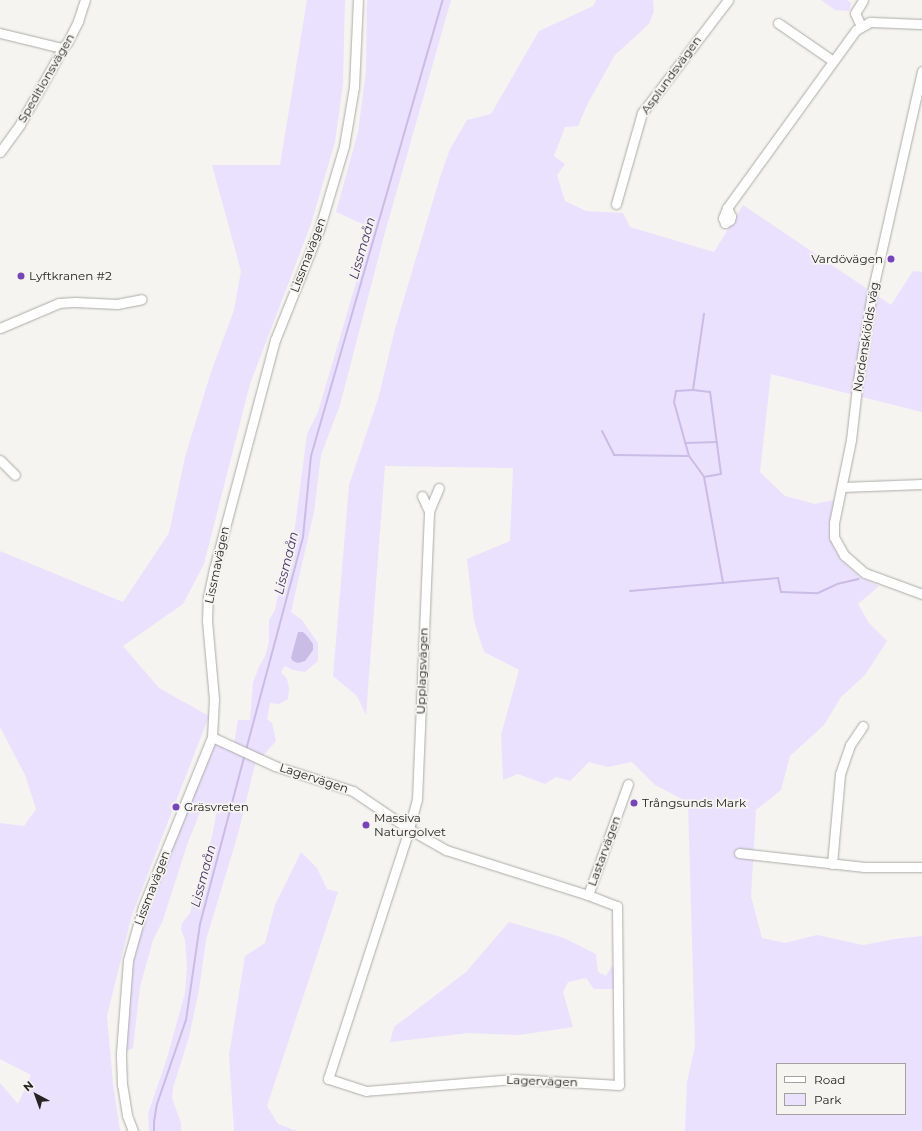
<!DOCTYPE html>
<meta charset="utf-8">
<style>
body{margin:0}
#map{position:relative;width:922px;height:1131px;overflow:hidden;background:#f5f4f0;font-family:Montserrat,sans-serif}
div>[style]{position:absolute}
.green>*{inset:0;background:#eae1ff}
.water>*{inset:0;background:#c9bce5}
.stream>*{height:2px;margin:-1px;padding:0 1px;transform-origin:1px;border-radius:1px;background:#c9bce5}
.roads{filter:drop-shadow(0 0 1px #acaba8) drop-shadow(0 0 1px #acaba8)}
.minor>*{height:9px;margin:-4.5px;padding:0 4.5px;transform-origin:4.5px;border-radius:4.5px;background:#fff}
.dots>*{width:11px;height:11px;translate:-50% -50%;box-sizing:border-box;border:2px solid #f5f4f0;border-radius:50%}
span{translate:-50% -50%;white-space:nowrap;text-align:center;line-height:1.15;-webkit-text-stroke:3.5px #f5f4f0;paint-order:stroke}
.street-label{font-size:12px;color:#252423}
.poi-label{font-size:12px;color:#252423}
.right{translate:-100% -50%;text-align:right}
.left{translate:0 -50%;text-align:left}
.water-label{font-size:13px;color:#463266;font-style:italic}
.legend{position:absolute;left:776px;top:1063px;width:130px;height:52px;box-sizing:border-box;background:#f5f4f0;border:1px solid #a2a19e;margin:0;padding:5px 7px;list-style:none;font-size:12px;color:#252423}
.legend li{display:flex;align-items:center;gap:8px;height:20px}
.legend b{width:20px;border:1px solid #a2a19e}
.north{position:absolute;left:16px;top:1075px;width:40px;height:40px;-webkit-text-stroke:3px #f5f4f0;paint-order:stroke;rotate:319deg;font-size:11px;font-weight:700;line-height:16px;text-align:center;color:#252423}
.north::after{content:'';display:block;margin:auto;width:14px;height:18px;background:#252423;clip-path:polygon(50% 0,100% 100%,50% 72%,0 100%)}
</style>
<div id="map">
<div class="green">
<div style="clip-path:polygon(307px 0,345px 0,343px 84px,335px 142px,311px 224px,250px 384px,204px 564px,183px 604px,123px 646px,159px 688px,209px 716px,132px 915px,107px 1016px,113px 1083px,120px 1131px,0 1131px,0 1083px,18px 1104px,31px 1075px,0 1059px,0 823px,24px 826px,36px 809px,25px 775px,0 727px,0 551px,123px 602px,169px 533px,185px 457px,211px 372px,234px 310px,241px 271px,212px 165px,280px 165px)"></div>
<div style="clip-path:polygon(367px 0,451px 0,384px 236px,340px 405px,321px 455px,314px 512px,291px 612px,302px 620px,318px 643px,318px 661px,305px 672px,293px 670px,285px 666px,281px 672px,287px 679px,289px 688px,288px 699px,279px 704px,270px 703px,267px 719px,272px 723px,276px 741px,263px 756px,234px 744px,238px 720px,250px 720px,253px 682px,259px 667px,265px 656px,269px 642px,269px 620px,275px 610px,283px 572px,295px 527px,307px 434px,318px 412px,370px 235px,367px 226px,336px 212px,358px 132px,366px 71px)"></div>
<div style="clip-path:polygon(evenodd,596px 0,653px 0,654px 11px,649px 24px,615px 55px,588px 103px,578px 126px,565px 127px,554px 156px,565px 164px,557px 175px,565px 201px,586px 211px,623px 213px,630px 227px,714px 252px,743px 205px,891px 305px,913px 271px,922px 272px,922px 412px,771px 374px,760px 472px,785px 496px,815px 504px,834px 500px,830px 539px,840px 559px,860px 577px,879px 586px,858px 604px,869px 623px,887px 641px,865px 675px,841px 697px,824px 725px,790px 756px,781px 790px,756px 810px,751px 896px,762px 938px,785px 943px,817px 935px,863px 945px,895px 939px,922px 936px,922px 1131px,685px 1131px,687px 1082px,695px 1046px,688px 802px,655px 785px,632px 762px,608px 767px,589px 762px,570px 781px,556px 777px,545px 784px,518px 774px,503px 780px,501px 735px,519px 670px,484px 652px,474px 621px,467px 559px,510px 541px,513px 468px,385px 466px,366px 715px,357px 696px,333px 676px,349px 485px,378px 399px,395px 329px,440px 177px,450px 149px,467px 120px,491px 114px,539px 31px,593px 6px,596px 0,777px 1064px,905px 1064px,905px 1114px,777px 1114px,777px 1064px)"></div>
<div style="clip-path:polygon(821px 0,847px 0,851px 3px,849px 11px,835px 10px)"></div>
<div style="clip-path:polygon(215px 745px,220px 745px,256px 761px,238px 834px,206px 940px,199px 990px,189px 1037px,173px 1088px,172px 1098px,181px 1123px,181px 1131px,149px 1131px,148px 1114px,167px 1058px,185px 993px,187px 967px,185px 940px,181px 929px,182px 923px,190px 913px,212px 836px,217px 810px,202px 807px,187px 845px,163px 920px,153px 940px,140px 987px,133px 1048px,124px 1052px,133px 957px,144px 916px,211px 750px)"></div>
<div style="clip-path:polygon(301px 852px,317px 868px,327px 889px,338px 892px,267px 1106px,278px 1124px,297px 1131px,234px 1131px,229px 1055px,245px 956px,265px 943px,275px 905px)"></div>
<div style="clip-path:polygon(509px 922px,564px 938px,596px 954px,598px 972px,606px 976px,612px 966px,616px 968px,613px 989px,594px 989px,586px 978px,568px 982px,563px 992px,573px 1027px,519px 1035px,469px 1033px,390px 1042px,394px 1027px,466px 972px)"></div>
</div>
<div class="water">
<div style="clip-path:polygon(298px 632px,303px 632px,308px 637px,313px 644px,313px 650px,305px 661px,298px 663px,293px 661px,291px 658px)"></div>
</div>
<div class="stream">
<div style="left:693px;top:390px;width:17px;rotate:177deg"></div>
<div style="left:676px;top:391px;width:11px;rotate:100deg"></div>
<div style="left:674px;top:402px;width:56px;rotate:74.5deg"></div>
<div style="left:689px;top:456px;width:26px;rotate:54deg"></div>
<div style="left:704px;top:477px;width:108px;rotate:79.8deg"></div>
<div style="left:602px;top:431px;width:27px;rotate:63deg"></div>
<div style="left:614px;top:455px;width:74px;rotate:0.8deg"></div>
<div style="left:685px;top:443px;width:32px;rotate:-2deg"></div>
<div style="left:704px;top:477px;width:17px;rotate:-10deg"></div>
<div style="left:721px;top:474px;width:83px;rotate:-97.6deg"></div>
<div style="left:710px;top:392px;width:17px;rotate:-173deg"></div>
<div style="left:693px;top:390px;width:77px;rotate:-81.8deg"></div>
<div style="left:630px;top:591px;width:149px;rotate:-5deg"></div>
<div style="left:778px;top:578px;width:14px;rotate:78deg"></div>
<div style="left:781px;top:592px;width:37px;rotate:2deg"></div>
<div style="left:818px;top:593px;width:21px;rotate:-25deg"></div>
<div style="left:837px;top:584px;width:22px;rotate:-13deg"></div>
<div style="left:246px;top:750px;width:220px;rotate:-75deg"></div>
<div style="left:303px;top:537px;width:81px;rotate:-84.4deg"></div>
<div style="left:311px;top:456px;width:475px;rotate:-73.9deg"></div>
<div style="left:154px;top:1131px;width:9px;rotate:-90deg"></div>
<div style="left:154px;top:1122px;width:18px;rotate:-81deg"></div>
<div style="left:157px;top:1104px;width:89px;rotate:-71deg"></div>
<div style="left:186px;top:1020px;width:97px;rotate:-81.7deg"></div>
<div style="left:200px;top:924px;width:176px;rotate:-75.2deg"></div>
</div>
<div class="roads">
<div class="minor">
<div style="left:778px;top:23px;width:67px;rotate:34.6deg"></div>
<div style="left:861px;top:26px;width:14px;rotate:-115deg"></div>
<div style="left:855px;top:13px;width:15px;rotate:-58deg"></div>
<div style="left:0;top:33px;width:64px;rotate:13.6deg"></div>
<div style="left:922px;top:71px;width:228px;rotate:102.7deg"></div>
<div style="left:872px;top:293px;width:95px;rotate:99.1deg"></div>
<div style="left:857px;top:387px;width:53px;rotate:96.5deg"></div>
<div style="left:851px;top:440px;width:85px;rotate:101.6deg"></div>
<div style="left:834px;top:523px;width:14px;rotate:90deg"></div>
<div style="left:834px;top:537px;width:21px;rotate:61deg"></div>
<div style="left:844px;top:555px;width:28px;rotate:41deg"></div>
<div style="left:865px;top:573px;width:61px;rotate:20.2deg"></div>
<div style="left:0;top:152px;width:34px;rotate:-54deg"></div>
<div style="left:20px;top:124px;width:69px;rotate:-60.5deg"></div>
<div style="left:54px;top:64px;width:18px;rotate:-63deg"></div>
<div style="left:62px;top:48px;width:7px;rotate:-45deg"></div>
<div style="left:67px;top:43px;width:25px;rotate:-63deg"></div>
<div style="left:78px;top:21px;width:22px;rotate:-72deg"></div>
<div style="left:616px;top:204px;width:95px;rotate:-74.1deg"></div>
<div style="left:642px;top:113px;width:142px;rotate:-52.7deg"></div>
<div style="left:727px;top:208px;width:9px;rotate:63deg"></div>
<div style="left:731px;top:216px;width:4px;rotate:104deg"></div>
<div style="left:730px;top:220px;width:6px;rotate:149deg"></div>
<div style="left:725px;top:223px;width:5px;rotate:-112deg"></div>
<div style="left:723px;top:218px;width:11px;rotate:-68deg"></div>
<div style="left:727px;top:208px;width:220px;rotate:-54.1deg"></div>
<div style="left:856px;top:30px;width:16px;rotate:-30deg"></div>
<div style="left:870px;top:22px;width:52px;rotate:2.2deg"></div>
<div style="left:0;top:328px;width:64px;rotate:-23deg"></div>
<div style="left:59px;top:303px;width:16px;rotate:-4deg"></div>
<div style="left:75px;top:302px;width:42px;rotate:2.7deg"></div>
<div style="left:117px;top:304px;width:25px;rotate:-11deg"></div>
<div style="left:0;top:460px;width:21px;rotate:45deg"></div>
<div style="left:842px;top:487px;width:80px;rotate:-2.1deg"></div>
<div style="left:422px;top:496px;width:17px;rotate:65deg"></div>
<div style="left:212px;top:737px;width:69px;rotate:24.7deg"></div>
<div style="left:275px;top:766px;width:82px;rotate:17.8deg"></div>
<div style="left:353px;top:791px;width:68px;rotate:34.2deg"></div>
<div style="left:409px;top:829px;width:43px;rotate:29.6deg"></div>
<div style="left:446px;top:850px;width:149px;rotate:17.6deg"></div>
<div style="left:588px;top:895px;width:31px;rotate:21deg"></div>
<div style="left:617px;top:906px;width:179px;rotate:89.4deg"></div>
<div style="left:619px;top:1085px;width:105px;rotate:-176.7deg"></div>
<div style="left:514px;top:1079px;width:148px;rotate:175.4deg"></div>
<div style="left:366px;top:1091px;width:40px;rotate:-162deg"></div>
<div style="left:328px;top:1079px;width:263px;rotate:-72deg"></div>
<div style="left:409px;top:829px;width:31px;rotate:-75deg"></div>
<div style="left:417px;top:799px;width:288px;rotate:-87.6deg"></div>
<div style="left:429px;top:511px;width:25px;rotate:-67deg"></div>
<div style="left:739px;top:853px;width:126px;rotate:6.4deg"></div>
<div style="left:864px;top:867px;width:58px"></div>
<div style="left:832px;top:864px;width:90px;rotate:-84.9deg"></div>
<div style="left:840px;top:774px;width:31px;rotate:-71deg"></div>
<div style="left:850px;top:745px;width:23px;rotate:-56deg"></div>
<div style="left:588px;top:895px;width:118px;rotate:-70.2deg"></div>
<div style="left:133px;top:1131px;width:17px;rotate:-111deg"></div>
<div style="left:127px;top:1115px;width:30px;rotate:-99deg"></div>
<div style="left:122px;top:1085px;width:32px;rotate:-92deg"></div>
<div style="left:121px;top:1053px;width:93px;rotate:-85.7deg"></div>
<div style="left:128px;top:960px;width:55px;rotate:-74.2deg"></div>
<div style="left:143px;top:907px;width:183px;rotate:-67.9deg"></div>
<div style="left:212px;top:737px;width:38px;rotate:-87deg"></div>
<div style="left:214px;top:699px;width:78px;rotate:-95.1deg"></div>
<div style="left:207px;top:621px;width:24px;rotate:-88deg"></div>
<div style="left:208px;top:597px;width:29px;rotate:-78deg"></div>
<div style="left:214px;top:569px;width:237px;rotate:-75.1deg"></div>
<div style="left:275px;top:340px;width:118px;rotate:-68.2deg"></div>
<div style="left:319px;top:230px;width:88px;rotate:-73.4deg"></div>
<div style="left:344px;top:146px;width:60px;rotate:-80.4deg"></div>
<div style="left:354px;top:87px;width:87px;rotate:-87.4deg"></div>
</div>
</div>
<div class="dots">
<div style="left:891px;top:259px;background:#74b"></div>
<div style="left:21px;top:276px;background:#74b"></div>
<div style="left:634px;top:803px;background:#74b"></div>
<div style="left:176px;top:807px;background:#74b"></div>
<div style="left:366px;top:825px;background:#74b"></div>
</div>
<div class="street-label">
<span style="left:671px;top:75px;rotate:-54deg">Asplundsvägen</span>
<span style="left:46px;top:78px;rotate:-60deg">Speditionsvägen</span>
<span style="left:308px;top:255px;rotate:-69deg">Lissmavägen</span>
<span style="left:866px;top:337px;rotate:-81deg">Nordenskiölds väg</span>
<span style="left:217px;top:565px;rotate:-78deg">Lissmavägen</span>
<span style="left:422px;top:671px;rotate:-88deg">Upplagsvägen</span>
<span style="left:314px;top:778px;rotate:18deg">Lagervägen</span>
<span style="left:604px;top:851px;rotate:-70deg">Lastarvägen</span>
<span style="left:152px;top:888px;rotate:-69deg">Lissmavägen</span>
<span style="left:542px;top:1081px;rotate:2deg">Lagervägen</span>
</div>
<div class="poi-label">
<span class="right" style="left:883px;top:259px">Vardövägen</span>
<span class="left" style="left:29px;top:276px">Lyftkranen #2</span>
<span class="left" style="left:642px;top:803px">Trångsunds Mark</span>
<span class="left" style="left:184px;top:807px">Gräsvreten</span>
<span class="left" style="left:374px;top:825px">Massiva<br>Naturgolvet</span>
</div>
<div class="water-label">
<span style="left:362px;top:248px;rotate:-74deg">Lissmaån</span>
<span style="left:286px;top:563px;rotate:-76deg">Lissmaån</span>
<span style="left:203px;top:876px;rotate:-75deg">Lissmaån</span>
</div>
<ul class="legend">
<li><b style="height:5px;background:#fff"></b>Road</li>
<li><b style="height:11px;background:#eae1ff"></b>Park</li>
</ul>
<div class="north">N</div>
</div>
